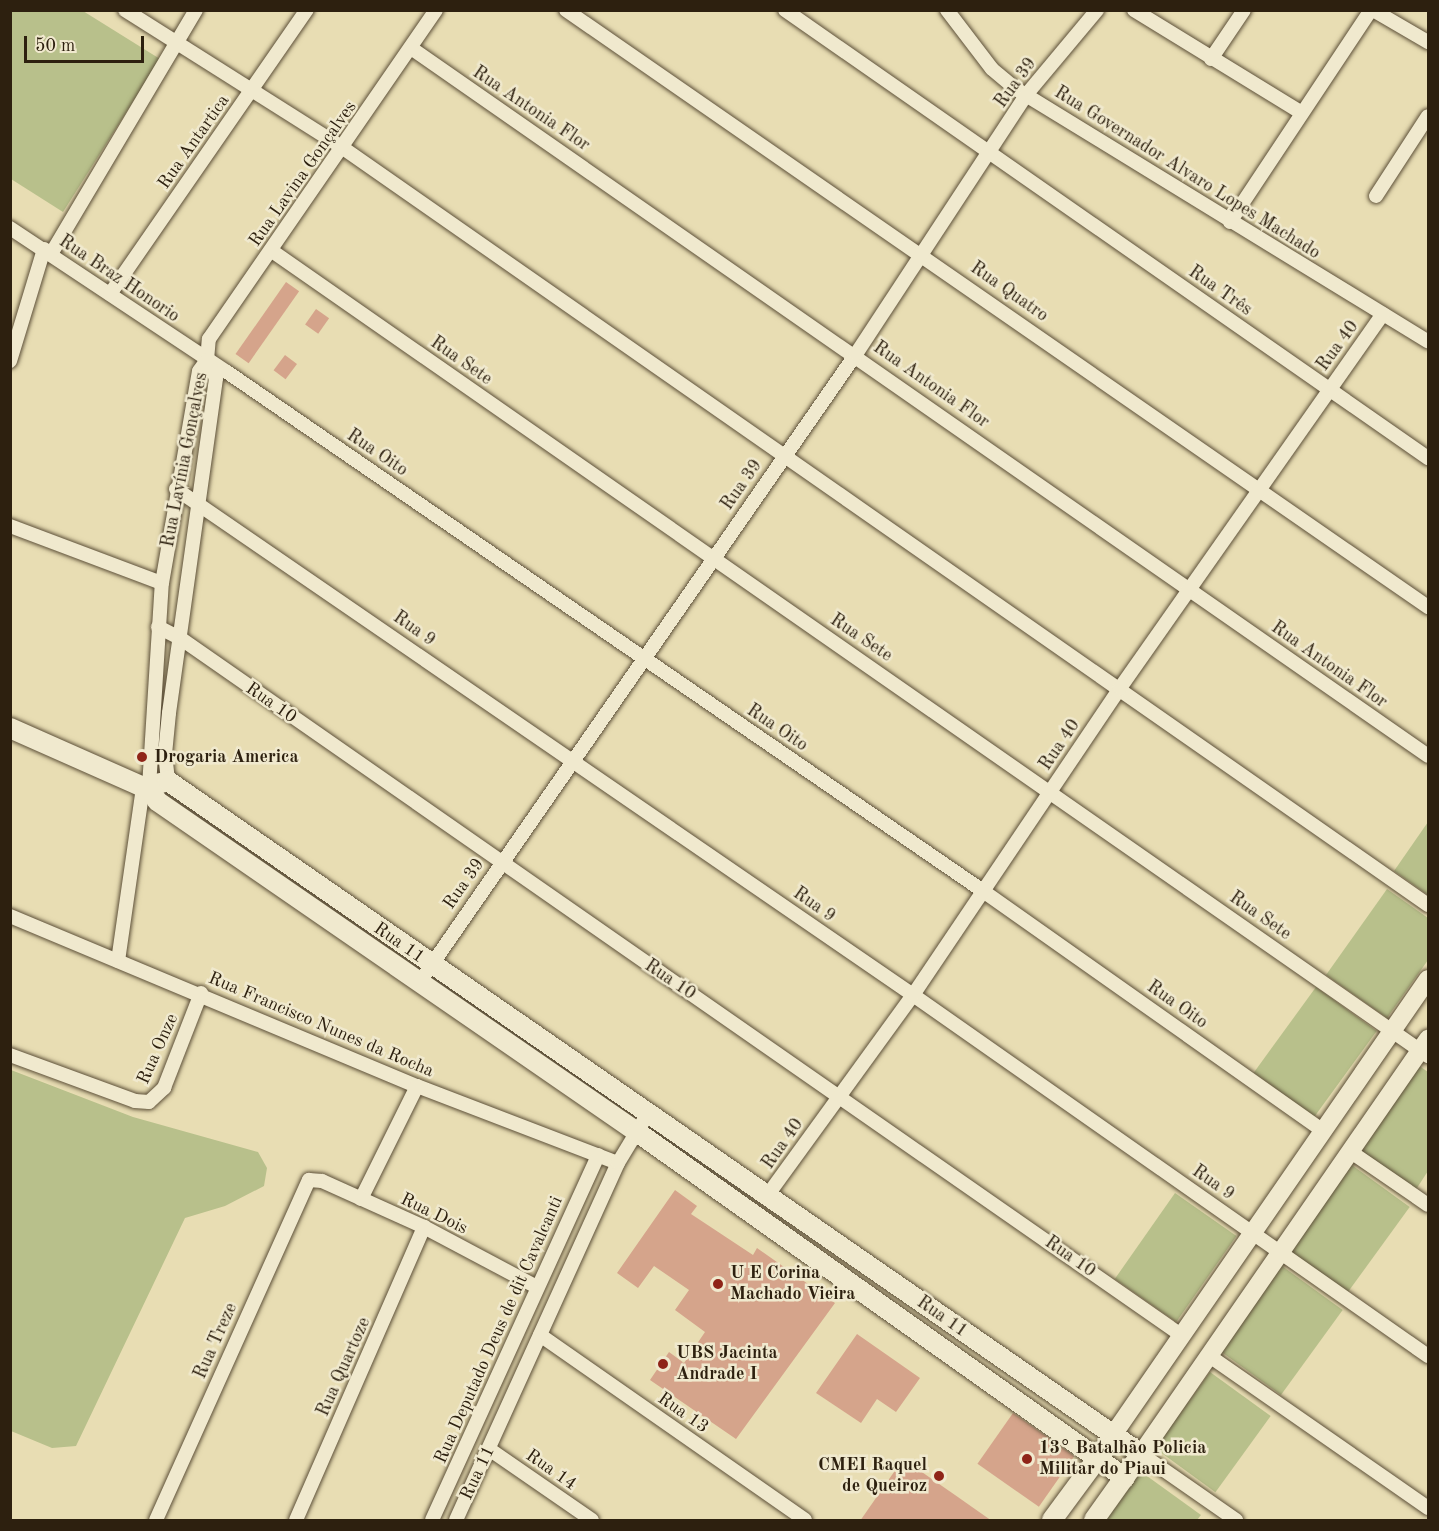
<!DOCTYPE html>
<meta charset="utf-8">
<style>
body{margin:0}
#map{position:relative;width:1439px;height:1531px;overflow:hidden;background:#e8ddb3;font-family:"Old Standard TT",serif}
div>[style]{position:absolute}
.green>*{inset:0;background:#b8c08b;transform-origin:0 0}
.building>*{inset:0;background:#d5a48b;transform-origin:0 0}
.roads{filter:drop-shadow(0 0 2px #5c4f38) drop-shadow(0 0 2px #5c4f38)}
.minor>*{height:14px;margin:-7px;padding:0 7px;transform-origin:7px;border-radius:7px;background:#f0e9ce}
.tertiary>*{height:18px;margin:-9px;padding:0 9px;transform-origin:9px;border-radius:9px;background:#f0e9ce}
.secondary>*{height:20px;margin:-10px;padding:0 10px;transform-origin:10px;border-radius:10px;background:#f0e9ce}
.dots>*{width:16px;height:16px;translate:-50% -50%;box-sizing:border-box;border:3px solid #f0e9ce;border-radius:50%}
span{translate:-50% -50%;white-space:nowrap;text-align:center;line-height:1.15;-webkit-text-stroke:5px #f0e9ce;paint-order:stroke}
.street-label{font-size:18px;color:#2d200f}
.poi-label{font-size:18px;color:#2d200f;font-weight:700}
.left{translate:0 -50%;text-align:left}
.right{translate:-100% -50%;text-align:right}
.frame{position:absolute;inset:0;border:12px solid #2d200f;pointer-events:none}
.scale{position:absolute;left:24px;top:36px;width:120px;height:27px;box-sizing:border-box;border:3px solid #2d200f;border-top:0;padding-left:8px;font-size:18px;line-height:21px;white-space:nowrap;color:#2d200f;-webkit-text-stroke:4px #f0e9ce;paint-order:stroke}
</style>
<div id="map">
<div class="green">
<div style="clip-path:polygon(10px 11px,83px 11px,160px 59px,63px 212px,11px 179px)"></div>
<div style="clip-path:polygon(1428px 822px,1428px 895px,1394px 871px)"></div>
<div style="clip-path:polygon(1387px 889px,1428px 918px,1428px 960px,1387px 1018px,1326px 975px)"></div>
<div style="left:1316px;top:987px;width:75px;height:106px;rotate:36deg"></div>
<div style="clip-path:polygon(1418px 1065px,1428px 1072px,1428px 1171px,1415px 1191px,1358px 1150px)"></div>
<div style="clip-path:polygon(11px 1070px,133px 1117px,258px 1152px,267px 1168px,264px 1186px,225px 1206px,185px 1218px,76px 1446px,52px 1448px,11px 1431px)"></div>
<div style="left:1349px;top:1163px;width:75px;height:106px;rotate:36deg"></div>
<div style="left:1175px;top:1193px;width:75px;height:105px;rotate:35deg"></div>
<div style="left:1282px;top:1266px;width:75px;height:105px;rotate:36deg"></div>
<div style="left:1210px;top:1372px;width:75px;height:94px;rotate:36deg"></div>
<div style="clip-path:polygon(1140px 1471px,1201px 1515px,1197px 1520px,1105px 1520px)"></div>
</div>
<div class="building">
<div style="left:286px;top:282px;width:16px;height:88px;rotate:35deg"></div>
<div style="left:316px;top:309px;width:16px;height:19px;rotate:35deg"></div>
<div style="left:285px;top:355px;width:15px;height:19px;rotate:37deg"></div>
<div style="clip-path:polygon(675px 1190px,697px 1206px,691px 1214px,753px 1255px,757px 1248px,835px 1303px,736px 1439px,650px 1380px,669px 1352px,684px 1363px,705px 1332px,675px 1310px,689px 1290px,654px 1266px,638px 1288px,617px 1273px)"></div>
<div style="clip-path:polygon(857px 1334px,920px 1378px,896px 1412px,877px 1399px,861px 1423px,816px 1393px)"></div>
<div style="left:1013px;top:1413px;width:75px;height:62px;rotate:35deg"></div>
<div style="clip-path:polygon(903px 1459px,955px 1495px,992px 1521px,860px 1521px)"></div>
</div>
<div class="roads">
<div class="minor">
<div style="left:125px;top:10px;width:258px;rotate:32.3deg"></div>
<div style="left:343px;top:148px;width:1323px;rotate:34.9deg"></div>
<div style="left:566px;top:10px;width:1049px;rotate:34.71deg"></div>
<div style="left:785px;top:10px;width:784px;rotate:34.87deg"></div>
<div style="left:947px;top:10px;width:74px;rotate:52.7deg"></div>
<div style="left:992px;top:69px;width:31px;rotate:40deg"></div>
<div style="left:1016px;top:89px;width:483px;rotate:31.5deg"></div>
<div style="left:1134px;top:10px;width:197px;rotate:31.5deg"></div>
<div style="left:1373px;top:10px;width:64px;rotate:30.2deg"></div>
<div style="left:411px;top:48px;width:1239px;rotate:34.84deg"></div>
<div style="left:1211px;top:59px;width:59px;rotate:-56deg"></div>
<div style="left:1376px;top:196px;width:95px;rotate:-57deg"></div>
<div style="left:1230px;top:222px;width:255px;rotate:-56.4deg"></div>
<div style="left:10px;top:228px;width:260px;rotate:33.6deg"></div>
<div style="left:227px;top:372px;width:917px;rotate:34.47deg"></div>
<div style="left:983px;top:891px;width:416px;rotate:35.2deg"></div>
<div style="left:272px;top:251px;width:1409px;rotate:34.85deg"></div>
<div style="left:51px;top:254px;width:284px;rotate:-59.3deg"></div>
<div style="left:110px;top:294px;width:346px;rotate:-55.3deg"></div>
<div style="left:207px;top:360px;width:21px;rotate:-85deg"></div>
<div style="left:209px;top:339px;width:400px;rotate:-55.4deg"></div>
<div style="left:10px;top:361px;width:117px;rotate:-73.1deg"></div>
<div style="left:176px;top:489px;width:894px;rotate:34.47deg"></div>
<div style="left:913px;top:995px;width:629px;rotate:35.03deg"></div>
<div style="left:10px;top:526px;width:162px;rotate:20.6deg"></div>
<div style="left:158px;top:627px;width:25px;rotate:27deg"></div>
<div style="left:180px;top:638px;width:1220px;rotate:34.85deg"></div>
<div style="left:168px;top:781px;width:27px;rotate:-96deg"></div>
<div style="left:165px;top:754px;width:41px;rotate:-84.4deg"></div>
<div style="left:169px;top:713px;width:338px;rotate:-82deg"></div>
<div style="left:216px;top:378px;width:20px;rotate:-117deg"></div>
<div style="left:149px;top:787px;width:204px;rotate:-86.4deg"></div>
<div style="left:162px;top:583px;width:215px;rotate:-80.1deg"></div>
<div style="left:199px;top:371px;width:14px;rotate:-54deg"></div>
<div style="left:10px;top:916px;width:441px;rotate:22.7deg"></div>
<div style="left:417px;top:1086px;width:215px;rotate:21deg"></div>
<div style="left:118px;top:961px;width:176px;rotate:-81.8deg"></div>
<div style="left:419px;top:983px;width:766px;rotate:-55.21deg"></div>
<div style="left:856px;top:354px;width:310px;rotate:-56.7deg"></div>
<div style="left:1026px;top:95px;width:111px;rotate:-50.1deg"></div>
<div style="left:10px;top:1055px;width:133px;rotate:20.2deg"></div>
<div style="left:135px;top:1101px;width:14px;rotate:4deg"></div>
<div style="left:149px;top:1102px;width:21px;rotate:-43deg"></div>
<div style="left:164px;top:1088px;width:102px;rotate:-68.7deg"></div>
<div style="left:1351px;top:1152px;width:93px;rotate:34.5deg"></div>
<div style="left:767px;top:1196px;width:248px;rotate:-54deg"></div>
<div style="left:913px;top:995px;width:370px;rotate:-56deg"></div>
<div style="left:1120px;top:688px;width:457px;rotate:-54.9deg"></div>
<div style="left:361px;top:1199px;width:126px;rotate:-63.6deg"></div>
<div style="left:540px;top:1335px;width:323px;rotate:34.9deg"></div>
<div style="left:1208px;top:1355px;width:268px;rotate:34.8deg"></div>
<div style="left:489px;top:1449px;width:125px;rotate:34.6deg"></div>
<div style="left:1141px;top:1454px;width:116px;rotate:34.8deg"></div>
<div style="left:156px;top:1520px;width:373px;rotate:-65.8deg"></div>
<div style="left:309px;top:1180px;width:13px;rotate:4deg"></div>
<div style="left:322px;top:1181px;width:112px;rotate:24.3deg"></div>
<div style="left:424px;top:1227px;width:128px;rotate:28deg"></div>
<div style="left:296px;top:1520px;width:320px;rotate:-66.4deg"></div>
<div style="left:432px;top:1520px;width:401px;rotate:-65.5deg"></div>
<div style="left:456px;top:1520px;width:392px;rotate:-65.6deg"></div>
<div style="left:618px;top:1163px;width:56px;rotate:-58.9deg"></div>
</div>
<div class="tertiary">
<div style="left:1113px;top:1435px;width:554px;rotate:-55.36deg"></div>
<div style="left:1141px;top:1454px;width:505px;rotate:-55.33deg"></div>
</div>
<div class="secondary">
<div style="left:10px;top:728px;width:145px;rotate:23.9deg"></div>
<div style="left:143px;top:787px;width:26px;rotate:-13deg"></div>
<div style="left:168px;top:781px;width:1183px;rotate:34.67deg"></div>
<div style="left:1141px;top:1454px;width:81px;rotate:125.5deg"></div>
<div style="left:149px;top:787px;width:16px;rotate:60deg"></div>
<div style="left:157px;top:801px;width:583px;rotate:34.59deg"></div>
<div style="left:637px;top:1132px;width:598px;rotate:35.34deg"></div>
<div style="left:1052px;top:1520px;width:89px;rotate:-53.6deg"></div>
</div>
</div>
<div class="dots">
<div style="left:142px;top:757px;background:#8f2418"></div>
<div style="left:718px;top:1284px;background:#8f2418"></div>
<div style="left:663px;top:1364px;background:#8f2418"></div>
<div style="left:1027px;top:1459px;background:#8f2418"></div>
<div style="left:939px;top:1476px;background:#8f2418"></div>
</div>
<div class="street-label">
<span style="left:1016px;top:83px;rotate:-54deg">Rua 39</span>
<span style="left:531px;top:109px;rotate:34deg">Rua Antonia Flor</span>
<span style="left:194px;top:142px;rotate:-55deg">Rua Antartica</span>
<span style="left:1187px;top:173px;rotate:32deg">Rua Governador Alvaro Lopes Machado</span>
<span style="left:303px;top:174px;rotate:-55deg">Rua Lavina Gonçalves</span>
<span style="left:119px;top:279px;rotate:34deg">Rua Braz Honorio</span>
<span style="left:1220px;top:291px;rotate:35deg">Rua Três</span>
<span style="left:1009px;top:292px;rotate:35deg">Rua Quatro</span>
<span style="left:1338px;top:346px;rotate:-54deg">Rua 40</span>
<span style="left:461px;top:361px;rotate:35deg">Rua Sete</span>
<span style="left:931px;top:385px;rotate:35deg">Rua Antonia Flor</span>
<span style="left:377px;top:453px;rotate:34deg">Rua Oito</span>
<span style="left:185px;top:460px;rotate:-79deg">Rua Lavínia Gonçalves</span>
<span style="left:742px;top:485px;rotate:-55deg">Rua 39</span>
<span style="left:414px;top:629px;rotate:35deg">Rua 9</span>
<span style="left:861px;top:638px;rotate:34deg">Rua Sete</span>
<span style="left:1329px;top:665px;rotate:35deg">Rua Antonia Flor</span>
<span style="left:271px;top:703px;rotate:35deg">Rua 10</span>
<span style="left:777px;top:728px;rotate:34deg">Rua Oito</span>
<span style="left:1060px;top:745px;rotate:-56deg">Rua 40</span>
<span style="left:464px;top:884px;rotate:-55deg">Rua 39</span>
<span style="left:814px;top:905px;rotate:35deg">Rua 9</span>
<span style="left:1260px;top:916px;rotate:35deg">Rua Sete</span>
<span style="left:399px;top:943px;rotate:35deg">Rua 11</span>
<span style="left:670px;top:980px;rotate:34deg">Rua 10</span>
<span style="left:1177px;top:1005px;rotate:35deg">Rua Oito</span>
<span style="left:321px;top:1025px;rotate:23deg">Rua Francisco Nunes da Rocha</span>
<span style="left:158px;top:1049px;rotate:-66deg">Rua Onze</span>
<span style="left:783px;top:1144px;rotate:-55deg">Rua 40</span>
<span style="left:1213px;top:1183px;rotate:35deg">Rua 9</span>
<span style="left:434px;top:1214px;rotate:26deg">Rua Dois</span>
<span style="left:1070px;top:1257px;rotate:35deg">Rua 10</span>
<span style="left:942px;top:1317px;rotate:35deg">Rua 11</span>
<span style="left:499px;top:1330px;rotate:-66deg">Rua Deputado Deus de dit Cavalcanti</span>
<span style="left:216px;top:1341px;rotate:-66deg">Rua Treze</span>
<span style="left:344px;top:1367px;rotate:-66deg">Rua Quartoze</span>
<span style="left:683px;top:1413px;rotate:35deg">Rua 13</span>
<span style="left:551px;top:1470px;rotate:35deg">Rua 14</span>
<span style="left:478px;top:1473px;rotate:-65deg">Rua 11</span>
</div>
<div class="poi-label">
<span class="left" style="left:154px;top:757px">Drogaria America</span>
<span class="left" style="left:730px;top:1284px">U E Corina<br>Machado Vieira</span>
<span class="left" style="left:676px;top:1364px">UBS Jacinta<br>Andrade I</span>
<span class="left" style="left:1039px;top:1459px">13° Batalhão Policia<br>Militar do Piaui</span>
<span class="right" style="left:927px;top:1476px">CMEI Raquel<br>de Queiroz</span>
</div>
<div class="frame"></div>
<div class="scale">50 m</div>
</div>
